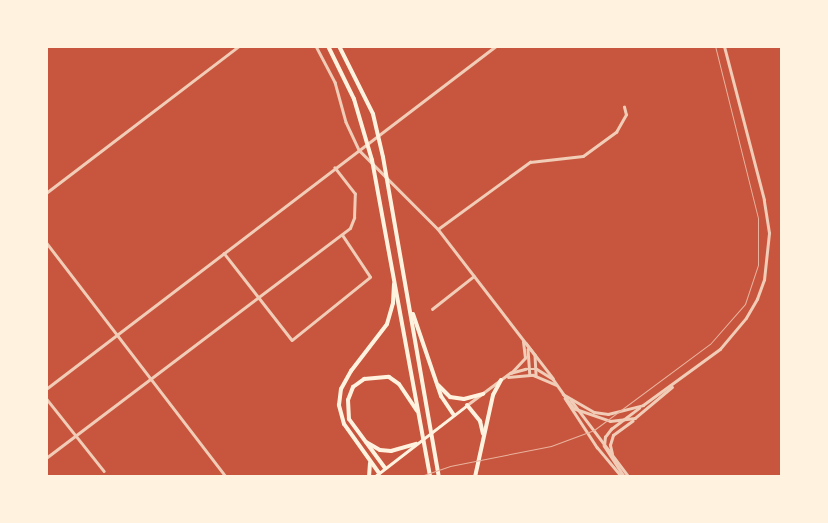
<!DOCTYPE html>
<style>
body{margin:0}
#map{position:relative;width:828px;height:523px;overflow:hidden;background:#c8553d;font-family:"Archivo Narrow",sans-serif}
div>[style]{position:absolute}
.minor>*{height:2.5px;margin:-1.25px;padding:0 1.25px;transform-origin:1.25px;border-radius:1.25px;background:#f1ccb7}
.tertiary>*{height:2.5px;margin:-1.25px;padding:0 1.25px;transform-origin:1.25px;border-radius:1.25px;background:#f1ccb7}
.secondary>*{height:3px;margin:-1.5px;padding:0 1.5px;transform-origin:1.5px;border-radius:1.5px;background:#fff3e0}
.motorway>*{height:4px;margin:-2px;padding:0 2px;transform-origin:2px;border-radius:2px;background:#fff3e0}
.rail>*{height:1px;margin:-0.5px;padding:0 0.5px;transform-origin:0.5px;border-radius:0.5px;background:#e9b49f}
span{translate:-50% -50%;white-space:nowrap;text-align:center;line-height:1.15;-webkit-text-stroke:5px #fff3e0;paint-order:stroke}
.frame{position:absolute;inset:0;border:48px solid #fff3e0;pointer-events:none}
</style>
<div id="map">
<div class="minor">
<div style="left:46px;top:193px;width:243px;rotate:-37.3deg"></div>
<div style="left:438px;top:229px;width:114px;rotate:-36.1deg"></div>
<div style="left:530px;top:162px;width:53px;rotate:-6.5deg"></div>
<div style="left:583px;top:156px;width:41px;rotate:-36deg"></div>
<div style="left:616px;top:132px;width:20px;rotate:-60deg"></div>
<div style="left:626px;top:115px;width:8px;rotate:-104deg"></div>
<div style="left:46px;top:242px;width:296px;rotate:52.5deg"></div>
<div style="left:224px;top:253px;width:110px;rotate:52deg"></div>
<div style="left:292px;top:340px;width:100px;rotate:-38.9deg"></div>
<div style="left:370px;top:277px;width:50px;rotate:-123.7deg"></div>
<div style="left:432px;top:309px;width:53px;rotate:-38.2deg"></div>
<div style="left:46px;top:398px;width:93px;rotate:51.5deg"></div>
<div style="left:565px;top:398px;width:59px;rotate:56.9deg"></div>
<div style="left:597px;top:447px;width:39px;rotate:50deg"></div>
<div style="left:571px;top:400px;width:96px;rotate:53deg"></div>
<div style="left:46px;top:458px;width:381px;rotate:-37.1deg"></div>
<div style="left:350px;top:228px;width:11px;rotate:-68deg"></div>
<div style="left:354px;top:218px;width:24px;rotate:-88deg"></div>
<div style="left:355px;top:194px;width:33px;rotate:-128deg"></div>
</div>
<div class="tertiary">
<div style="left:316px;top:46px;width:41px;rotate:62.2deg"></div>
<div style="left:335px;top:82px;width:41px;rotate:74.6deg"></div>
<div style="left:346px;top:122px;width:31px;rotate:65deg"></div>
<div style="left:359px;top:150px;width:112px;rotate:45deg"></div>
<div style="left:438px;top:229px;width:159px;rotate:52.4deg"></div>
<div style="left:535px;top:355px;width:21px;rotate:87deg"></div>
<div style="left:526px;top:343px;width:44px;rotate:52.4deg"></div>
<div style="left:528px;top:349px;width:26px;rotate:86deg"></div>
<div style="left:511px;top:373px;width:21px;rotate:-47deg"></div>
<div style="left:525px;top:358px;width:16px;rotate:-97deg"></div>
<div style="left:508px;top:377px;width:25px;rotate:-5deg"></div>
<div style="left:533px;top:375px;width:25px;rotate:23deg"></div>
<div style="left:46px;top:389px;width:566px;rotate:-37.32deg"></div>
<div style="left:563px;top:394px;width:36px;rotate:30deg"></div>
<div style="left:594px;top:412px;width:14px;rotate:8deg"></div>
<div style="left:608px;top:414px;width:36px;rotate:-14deg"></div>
<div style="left:643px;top:405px;width:95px;rotate:-36deg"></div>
<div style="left:720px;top:349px;width:40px;rotate:-50deg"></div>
<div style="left:746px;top:318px;width:22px;rotate:-60deg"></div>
<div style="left:757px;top:299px;width:20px;rotate:-70deg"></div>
<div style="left:764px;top:280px;width:47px;rotate:-83.9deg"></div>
<div style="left:769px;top:233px;width:33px;rotate:-99deg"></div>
<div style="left:764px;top:200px;width:159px;rotate:-104.6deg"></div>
<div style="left:467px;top:405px;width:54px;rotate:-36.7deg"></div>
<div style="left:510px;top:373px;width:16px;rotate:-15deg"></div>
<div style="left:525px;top:369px;width:12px"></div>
<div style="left:537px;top:369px;width:19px;rotate:32deg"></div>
<div style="left:553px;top:379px;width:35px;rotate:55deg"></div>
<div style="left:573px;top:408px;width:39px;rotate:19deg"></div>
<div style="left:610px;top:421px;width:25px;rotate:-7deg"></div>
<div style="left:635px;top:418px;width:48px;rotate:-40deg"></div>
<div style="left:612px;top:454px;width:9px;rotate:-103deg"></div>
<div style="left:610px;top:445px;width:10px;rotate:-73deg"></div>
<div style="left:613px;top:435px;width:24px;rotate:-36deg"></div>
<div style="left:624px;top:477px;width:37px;rotate:-123deg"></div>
<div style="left:604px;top:446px;width:9px;rotate:-84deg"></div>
<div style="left:605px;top:437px;width:10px;rotate:-53deg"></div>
<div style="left:611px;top:429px;width:35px;rotate:-37deg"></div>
</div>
<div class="secondary">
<div style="left:374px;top:477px;width:118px;rotate:-37.7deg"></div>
</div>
<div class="motorway">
<div style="left:328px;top:46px;width:59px;rotate:63.9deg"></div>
<div style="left:354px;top:99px;width:64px;rotate:73.6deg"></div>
<div style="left:372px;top:160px;width:322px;rotate:79.6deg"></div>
<div style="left:339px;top:46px;width:76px;rotate:63.4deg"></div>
<div style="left:373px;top:114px;width:44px;rotate:76.9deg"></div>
<div style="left:383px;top:157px;width:325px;rotate:80.1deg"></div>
<div style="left:413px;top:314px;width:87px;rotate:71.1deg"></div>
<div style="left:441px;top:396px;width:23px;rotate:56deg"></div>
<div style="left:438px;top:385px;width:17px;rotate:45deg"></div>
<div style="left:450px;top:397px;width:14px;rotate:8deg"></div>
<div style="left:464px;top:399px;width:20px;rotate:-15deg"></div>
<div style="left:467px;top:405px;width:21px;rotate:51deg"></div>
<div style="left:480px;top:421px;width:13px;rotate:77deg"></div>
<div style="left:366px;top:442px;width:16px;rotate:30deg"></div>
<div style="left:380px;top:450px;width:11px;rotate:5deg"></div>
<div style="left:391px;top:451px;width:26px;rotate:-16deg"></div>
<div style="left:385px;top:468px;width:61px;rotate:-126.3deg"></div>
<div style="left:349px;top:419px;width:19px;rotate:-93deg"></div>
<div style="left:348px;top:400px;width:14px;rotate:-69deg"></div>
<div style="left:353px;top:387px;width:14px;rotate:-36deg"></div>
<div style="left:364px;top:379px;width:25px;rotate:-5deg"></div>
<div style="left:389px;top:377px;width:12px;rotate:35deg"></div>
<div style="left:399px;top:384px;width:32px;rotate:56deg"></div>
<div style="left:379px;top:473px;width:60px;rotate:-125.5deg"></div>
<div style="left:344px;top:424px;width:20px;rotate:-105deg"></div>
<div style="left:339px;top:405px;width:16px;rotate:-83deg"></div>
<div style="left:341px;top:389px;width:21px;rotate:-61deg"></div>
<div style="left:351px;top:371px;width:59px;rotate:-52.5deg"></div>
<div style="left:387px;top:324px;width:22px;rotate:-74deg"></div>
<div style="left:393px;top:303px;width:19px;rotate:-87deg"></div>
<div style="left:369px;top:477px;width:14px;rotate:-86deg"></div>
<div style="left:475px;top:477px;width:84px;rotate:-77.6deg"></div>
<div style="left:493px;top:395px;width:17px;rotate:-62deg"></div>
</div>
<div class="rail">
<div style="left:418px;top:477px;width:34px;rotate:-19deg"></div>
<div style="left:450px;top:466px;width:103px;rotate:-11.2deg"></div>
<div style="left:551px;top:446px;width:46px;rotate:-20.4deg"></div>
<div style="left:594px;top:430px;width:144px;rotate:-36.6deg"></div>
<div style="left:710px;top:344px;width:53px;rotate:-48.8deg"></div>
<div style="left:745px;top:304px;width:41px;rotate:-71.6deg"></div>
<div style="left:758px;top:265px;width:47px;rotate:-90deg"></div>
<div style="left:758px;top:218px;width:177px;rotate:-104deg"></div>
</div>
<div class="frame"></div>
</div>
